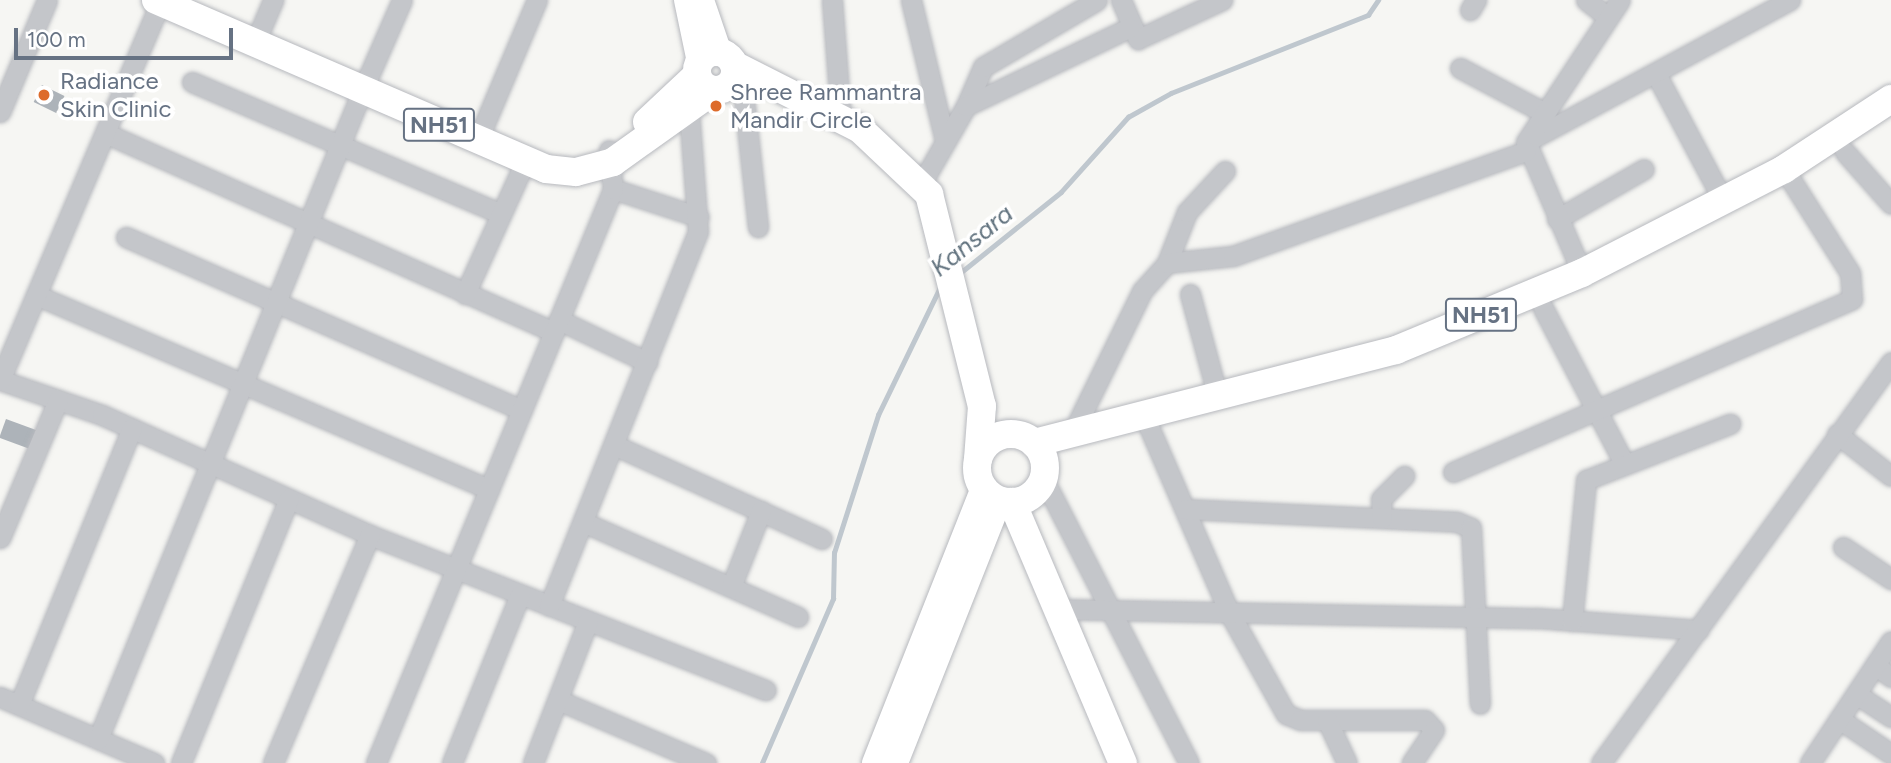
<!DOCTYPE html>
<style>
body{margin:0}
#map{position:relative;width:1891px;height:763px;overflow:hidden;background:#f6f6f3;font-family:Figtree,sans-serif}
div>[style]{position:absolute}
.stream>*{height:4.5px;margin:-2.25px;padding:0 2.25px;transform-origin:2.25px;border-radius:2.25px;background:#bfc7ce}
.building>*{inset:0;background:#adb3b9;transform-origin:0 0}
.roads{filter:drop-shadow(0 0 2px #b7b9be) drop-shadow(0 0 2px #b7b9be)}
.minor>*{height:19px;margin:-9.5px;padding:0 9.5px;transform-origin:9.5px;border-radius:9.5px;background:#c4c6ca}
.major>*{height:24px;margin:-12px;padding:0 12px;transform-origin:12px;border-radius:12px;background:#fff}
.highway>*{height:28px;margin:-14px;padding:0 14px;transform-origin:14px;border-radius:14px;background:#fff}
.highway>.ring{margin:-14px;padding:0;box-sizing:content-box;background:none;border:28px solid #fff;border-radius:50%}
.dots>*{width:19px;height:19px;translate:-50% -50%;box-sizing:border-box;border:4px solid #fff;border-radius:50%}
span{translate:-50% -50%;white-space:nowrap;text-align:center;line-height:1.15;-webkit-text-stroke:7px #fff;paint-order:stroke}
.shield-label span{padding:2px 5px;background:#fff;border:2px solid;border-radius:5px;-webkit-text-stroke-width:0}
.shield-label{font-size:23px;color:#667283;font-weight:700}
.poi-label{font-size:24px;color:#667283}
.left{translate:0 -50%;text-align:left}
.water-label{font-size:26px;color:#62737f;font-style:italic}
.scale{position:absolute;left:14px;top:28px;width:219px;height:32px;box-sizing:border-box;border:4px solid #667283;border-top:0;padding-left:9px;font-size:21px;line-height:24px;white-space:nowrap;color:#667283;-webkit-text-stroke:5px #fff;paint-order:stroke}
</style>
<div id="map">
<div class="stream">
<div style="left:960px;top:273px;width:129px;rotate:-38.7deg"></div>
<div style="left:1061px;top:192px;width:101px;rotate:-48.2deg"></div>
<div style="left:1128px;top:117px;width:49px;rotate:-29.2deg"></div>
<div style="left:1171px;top:93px;width:212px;rotate:-21.6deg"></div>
<div style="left:1368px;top:15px;width:18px;rotate:-56deg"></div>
<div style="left:762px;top:763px;width:179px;rotate:-66.6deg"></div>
<div style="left:833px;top:599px;width:46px;rotate:-88.8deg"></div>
<div style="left:834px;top:553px;width:145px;rotate:-72.3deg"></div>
<div style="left:878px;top:415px;width:144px;rotate:-64.1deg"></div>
</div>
<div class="building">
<div style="left:42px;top:85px;width:25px;height:19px;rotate:26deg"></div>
<div style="left:6px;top:419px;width:37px;height:20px;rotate:20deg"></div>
</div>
<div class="roads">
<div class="minor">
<div style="left:832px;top:0;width:120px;rotate:85.7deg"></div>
<div style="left:911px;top:0;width:145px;rotate:76.4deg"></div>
<div style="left:1121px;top:0;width:43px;rotate:66.4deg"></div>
<div style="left:1138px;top:39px;width:93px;rotate:-24.9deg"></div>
<div style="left:1586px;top:0;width:28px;rotate:38deg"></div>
<div style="left:1470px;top:10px;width:12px;rotate:-59deg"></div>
<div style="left:260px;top:31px;width:34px;rotate:-67deg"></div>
<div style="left:1460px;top:68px;width:94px;rotate:27.9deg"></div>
<div style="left:1656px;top:74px;width:143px;rotate:62deg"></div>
<div style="left:367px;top:80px;width:87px;rotate:-66.4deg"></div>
<div style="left:192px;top:82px;width:336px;rotate:23.1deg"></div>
<div style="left:743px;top:89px;width:139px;rotate:83.8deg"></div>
<div style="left:966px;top:106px;width:43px;rotate:-66.4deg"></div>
<div style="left:983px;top:67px;width:132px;rotate:-30.4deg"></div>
<div style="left:0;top:112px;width:121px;rotate:-67.2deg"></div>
<div style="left:482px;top:130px;width:141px;rotate:-67.1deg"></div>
<div style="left:105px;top:133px;width:491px;rotate:23.9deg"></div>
<div style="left:1526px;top:142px;width:300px;rotate:-28.3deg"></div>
<div style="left:1845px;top:152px;width:69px;rotate:48.5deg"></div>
<div style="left:920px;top:186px;width:92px;rotate:-60.1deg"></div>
<div style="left:966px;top:106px;width:181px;rotate:-25.6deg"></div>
<div style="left:613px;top:189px;width:90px;rotate:18deg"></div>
<div style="left:1557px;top:219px;width:100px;rotate:-29.9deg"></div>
<div style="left:126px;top:237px;width:432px;rotate:23.6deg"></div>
<div style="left:1167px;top:263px;width:55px;rotate:-68.6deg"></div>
<div style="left:1187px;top:212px;width:56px;rotate:-47.2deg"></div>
<div style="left:1582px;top:273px;width:142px;rotate:-113.1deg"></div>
<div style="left:1526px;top:142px;width:170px;rotate:-56.5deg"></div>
<div style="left:465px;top:294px;width:145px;rotate:-65.6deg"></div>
<div style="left:1190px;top:294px;width:107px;rotate:74.8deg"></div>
<div style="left:36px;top:295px;width:493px;rotate:23.2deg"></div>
<div style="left:1543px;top:308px;width:175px;rotate:62.4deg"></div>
<div style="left:559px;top:320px;width:98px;rotate:25.5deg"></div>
<div style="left:0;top:380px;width:108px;rotate:18.9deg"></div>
<div style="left:102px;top:415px;width:294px;rotate:24.1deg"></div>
<div style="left:370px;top:535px;width:425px;rotate:21.4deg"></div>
<div style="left:0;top:380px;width:413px;rotate:-67deg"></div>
<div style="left:1149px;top:427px;width:204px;rotate:66.6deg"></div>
<div style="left:1230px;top:614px;width:115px;rotate:60.8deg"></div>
<div style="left:1286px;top:714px;width:15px;rotate:23deg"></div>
<div style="left:1300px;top:720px;width:125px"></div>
<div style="left:1425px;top:720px;width:13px;rotate:48deg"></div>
<div style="left:1434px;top:730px;width:40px;rotate:124deg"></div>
<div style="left:1074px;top:430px;width:155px;rotate:-63.9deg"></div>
<div style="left:1142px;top:291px;width:38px;rotate:-48deg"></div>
<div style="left:1167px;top:263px;width:66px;rotate:-6.1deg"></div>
<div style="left:1233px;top:256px;width:311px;rotate:-19.7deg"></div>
<div style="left:1837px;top:434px;width:68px;rotate:37.9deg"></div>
<div style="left:614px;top:445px;width:228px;rotate:24.3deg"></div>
<div style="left:1453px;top:472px;width:435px;rotate:-23.4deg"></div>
<div style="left:1852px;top:299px;width:26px;rotate:-94deg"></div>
<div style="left:1850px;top:273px;width:123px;rotate:-122.4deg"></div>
<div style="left:1043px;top:478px;width:320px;rotate:62.9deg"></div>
<div style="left:1185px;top:509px;width:272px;rotate:2.7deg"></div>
<div style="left:1457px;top:522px;width:15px;rotate:23deg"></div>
<div style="left:1471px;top:528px;width:176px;rotate:87.1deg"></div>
<div style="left:1382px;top:518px;width:19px;rotate:-93deg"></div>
<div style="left:1381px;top:499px;width:33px;rotate:-45deg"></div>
<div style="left:583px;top:522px;width:235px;rotate:23.8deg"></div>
<div style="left:0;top:538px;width:150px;rotate:-67.2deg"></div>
<div style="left:1843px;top:547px;width:58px;rotate:33.7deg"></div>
<div style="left:731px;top:587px;width:82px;rotate:-68.5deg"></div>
<div style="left:549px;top:606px;width:403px;rotate:-68.3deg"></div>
<div style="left:698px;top:232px;width:122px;rotate:-94.2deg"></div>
<div style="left:1053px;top:609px;width:484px;rotate:1.1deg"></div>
<div style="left:1537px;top:618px;width:162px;rotate:4.2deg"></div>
<div style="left:1572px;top:621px;width:142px;rotate:-84.3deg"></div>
<div style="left:1586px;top:480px;width:155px;rotate:-21.3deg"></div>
<div style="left:1875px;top:665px;width:20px;rotate:37deg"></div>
<div style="left:1856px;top:694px;width:42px;rotate:33.3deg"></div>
<div style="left:0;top:697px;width:168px;rotate:23.2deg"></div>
<div style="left:558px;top:700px;width:161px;rotate:23.1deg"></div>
<div style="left:19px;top:705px;width:299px;rotate:-67.8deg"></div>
<div style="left:1839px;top:719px;width:63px;rotate:33.9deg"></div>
<div style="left:1327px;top:720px;width:47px;rotate:65.1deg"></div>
<div style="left:98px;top:739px;width:700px;rotate:-67.83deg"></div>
<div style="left:181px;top:763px;width:285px;rotate:-67.8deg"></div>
<div style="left:273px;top:763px;width:248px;rotate:-67deg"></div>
<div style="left:376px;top:763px;width:621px;rotate:-67.56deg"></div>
<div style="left:613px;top:189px;width:39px;rotate:-96deg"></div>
<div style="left:452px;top:763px;width:181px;rotate:-68deg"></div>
<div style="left:533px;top:763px;width:152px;rotate:-68.8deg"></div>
<div style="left:1601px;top:763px;width:495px;rotate:-54.1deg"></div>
<div style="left:1810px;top:763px;width:146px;rotate:-56.4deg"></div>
</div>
<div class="major">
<div style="left:686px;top:0;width:63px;rotate:78.2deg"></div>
<div style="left:702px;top:0;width:56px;rotate:71.2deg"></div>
<div style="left:874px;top:763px;width:296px;rotate:-68.4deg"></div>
<div style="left:896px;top:763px;width:283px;rotate:-68.4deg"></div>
</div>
<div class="highway">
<div style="left:156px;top:0;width:425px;rotate:23.4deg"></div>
<div style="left:546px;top:169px;width:30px;rotate:6deg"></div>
<div style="left:576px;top:172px;width:38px;rotate:-15deg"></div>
<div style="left:613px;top:162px;width:124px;rotate:-35.5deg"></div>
<div class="ring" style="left:697px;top:52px;width:10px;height:10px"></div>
<div style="left:734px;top:65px;width:141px;rotate:26.9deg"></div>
<div style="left:860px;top:129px;width:95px;rotate:43.3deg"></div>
<div style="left:929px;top:194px;width:219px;rotate:76deg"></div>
<div style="left:982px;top:406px;width:53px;rotate:94.3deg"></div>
<div style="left:647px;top:122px;width:69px;rotate:-43.2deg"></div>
<div class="ring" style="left:977px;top:434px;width:40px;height:40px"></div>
<div style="left:1034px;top:443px;width:374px;rotate:-14.4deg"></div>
<div style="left:1396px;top:350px;width:201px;rotate:-22.5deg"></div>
<div style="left:1582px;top:273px;width:227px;rotate:-27.2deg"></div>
<div style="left:1784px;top:169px;width:128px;rotate:-33.2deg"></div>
<div style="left:1012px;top:502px;width:284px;rotate:67deg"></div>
</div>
</div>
<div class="dots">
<div style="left:44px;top:95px;background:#dd6b2b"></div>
<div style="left:716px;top:106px;background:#dd6b2b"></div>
</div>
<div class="shield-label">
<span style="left:439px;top:125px">NH51</span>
<span style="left:1481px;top:315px">NH51</span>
</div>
<div class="poi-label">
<span class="left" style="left:60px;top:95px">Radiance<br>Skin Clinic</span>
<span class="left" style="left:730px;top:106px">Shree Rammantra<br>Mandir Circle</span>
</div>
<div class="water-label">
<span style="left:972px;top:241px;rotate:-39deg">Kansara</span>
</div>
<div class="scale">100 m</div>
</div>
